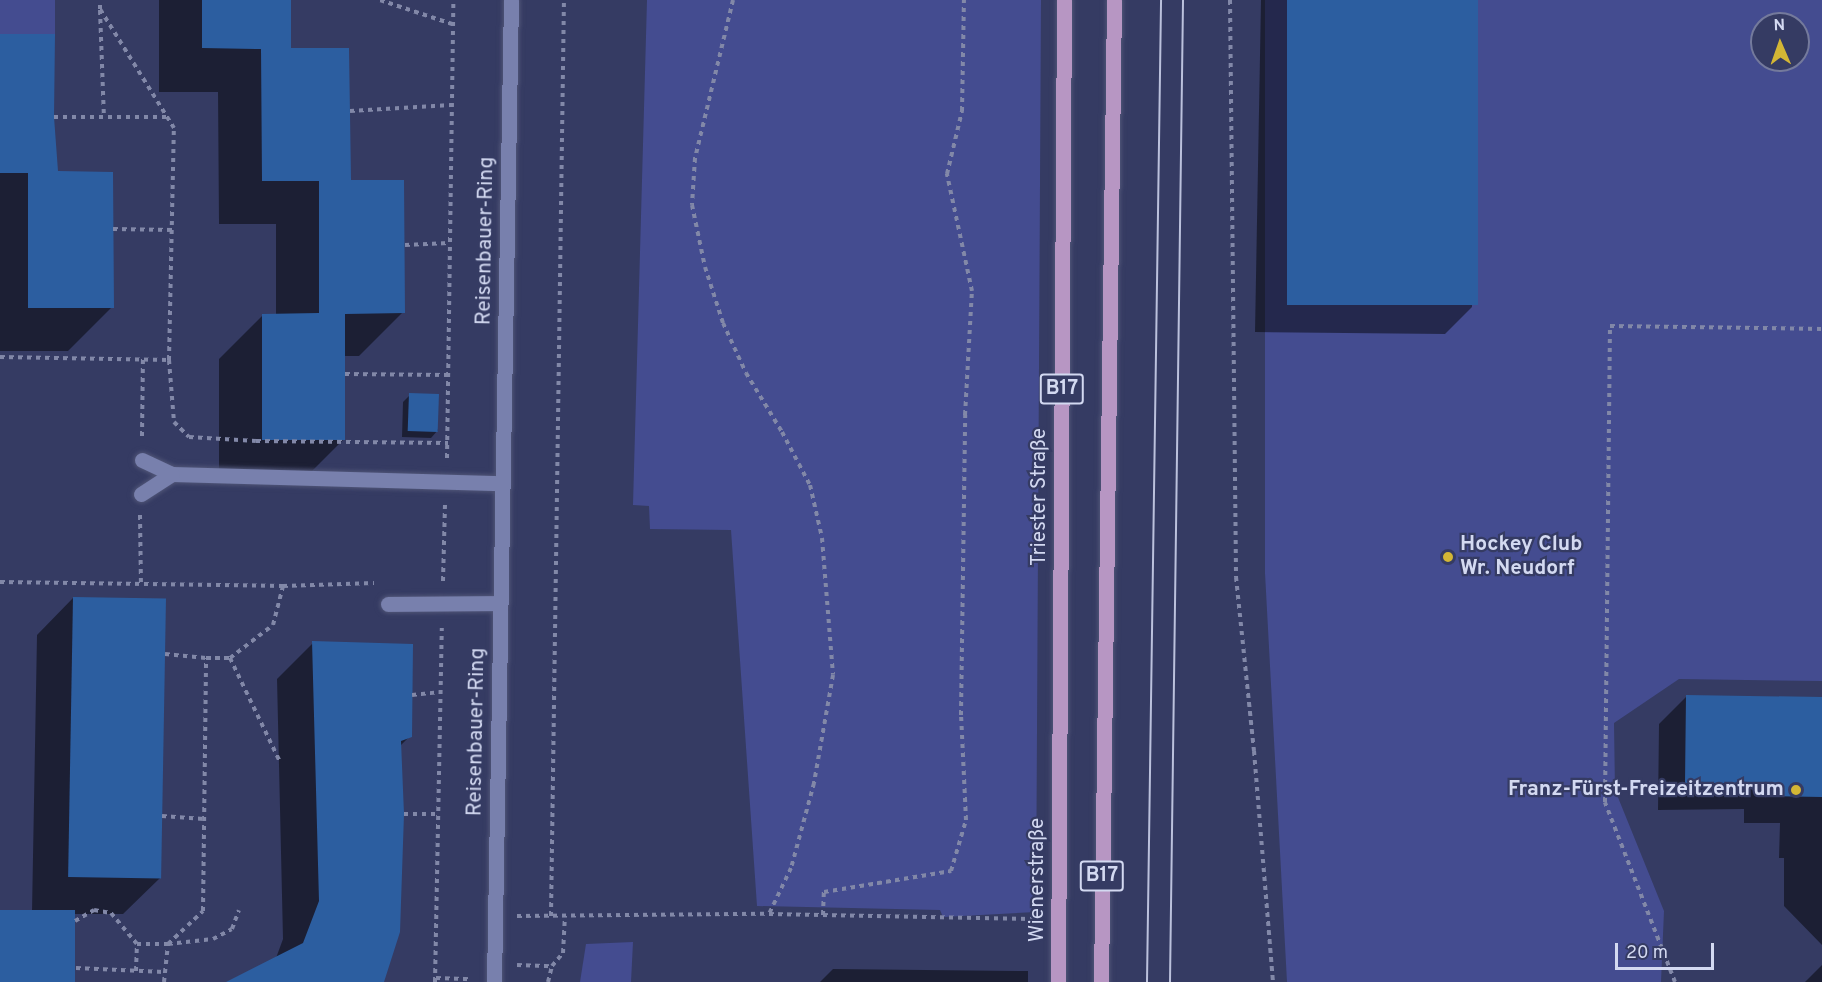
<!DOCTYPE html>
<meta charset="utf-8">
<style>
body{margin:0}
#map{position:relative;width:1822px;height:982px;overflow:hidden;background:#353b63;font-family:Overpass,sans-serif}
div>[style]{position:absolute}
.green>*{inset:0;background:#444c90;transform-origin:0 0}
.shadow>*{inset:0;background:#0007}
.building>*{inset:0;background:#2c5ea0;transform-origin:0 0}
.path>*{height:4px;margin-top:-2px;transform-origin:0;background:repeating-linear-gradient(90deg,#8288a8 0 4.5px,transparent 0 9px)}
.roads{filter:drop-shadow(0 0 2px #505577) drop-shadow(0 0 2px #505577)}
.minor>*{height:15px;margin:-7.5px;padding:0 7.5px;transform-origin:7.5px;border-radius:7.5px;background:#7880ad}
.major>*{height:15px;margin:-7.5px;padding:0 7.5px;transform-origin:7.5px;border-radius:7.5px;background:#b796c3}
.tram>*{height:1.5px;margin:-0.75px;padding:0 0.75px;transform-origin:0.75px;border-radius:0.75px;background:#bbc1dc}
.dots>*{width:16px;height:16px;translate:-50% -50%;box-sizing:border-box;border:3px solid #353b63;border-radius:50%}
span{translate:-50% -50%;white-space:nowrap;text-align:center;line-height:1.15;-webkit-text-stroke:4.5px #353b63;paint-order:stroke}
.shield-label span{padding:2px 4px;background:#353b63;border:2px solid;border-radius:4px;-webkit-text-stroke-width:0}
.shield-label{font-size:20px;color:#d3d9f1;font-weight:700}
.street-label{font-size:21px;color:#d3d9f1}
.poi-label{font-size:21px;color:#d3d9f1;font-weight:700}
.left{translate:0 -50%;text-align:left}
.right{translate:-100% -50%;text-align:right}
.north{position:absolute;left:1750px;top:12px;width:60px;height:60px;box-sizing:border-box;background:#353b63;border:2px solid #747a9c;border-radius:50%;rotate:358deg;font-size:16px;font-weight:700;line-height:24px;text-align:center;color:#d3d9f1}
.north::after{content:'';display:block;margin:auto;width:21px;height:27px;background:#d3b635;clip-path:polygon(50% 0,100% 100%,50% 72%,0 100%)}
.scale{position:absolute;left:1615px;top:943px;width:99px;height:27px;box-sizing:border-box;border:3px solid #d3d9f1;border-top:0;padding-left:8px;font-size:18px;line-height:21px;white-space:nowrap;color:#d3d9f1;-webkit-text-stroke:4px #353b63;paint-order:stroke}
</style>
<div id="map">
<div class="green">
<div style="left:0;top:0;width:55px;height:34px"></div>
<div style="clip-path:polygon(647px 0,1041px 0,1036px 912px,943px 917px,940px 910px,757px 906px,731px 530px,650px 529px,649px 506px,633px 505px)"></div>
<div style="clip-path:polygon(evenodd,1265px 0,1822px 0,1822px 681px,1679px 679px,1614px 723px,1615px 790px,1664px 911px,1661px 982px,1287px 982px,1265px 573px,1265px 0,1762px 24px,1798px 24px,1798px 60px,1762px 60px,1762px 24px)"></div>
<div style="clip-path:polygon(633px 942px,631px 982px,580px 982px,586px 944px)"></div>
</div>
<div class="shadow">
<div style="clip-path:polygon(159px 0,290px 0,290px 50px,349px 182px,403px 312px,359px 356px,344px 356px,344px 439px,300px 483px,219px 483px,219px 359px,263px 315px,276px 315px,276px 224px,219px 224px,218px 92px,159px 92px)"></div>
<div style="clip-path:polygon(1261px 0,1477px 0,1472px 307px,1445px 334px,1255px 332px)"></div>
<div style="clip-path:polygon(0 35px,53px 117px,57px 173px,112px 307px,68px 351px,0 351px)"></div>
<div style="clip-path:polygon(410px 395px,438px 430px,431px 438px,402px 437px,403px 402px)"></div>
<div style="clip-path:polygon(73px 598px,160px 878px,123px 914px,74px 914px,74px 982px,0 982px,0 912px,32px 911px,37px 635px)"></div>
<div style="clip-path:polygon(313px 643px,410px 736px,399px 747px,383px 982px,229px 982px,276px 958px,283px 939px,277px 679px)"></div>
<div style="clip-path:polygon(1686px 697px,1822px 698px,1822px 945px,1784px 906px,1784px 858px,1779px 858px,1780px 823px,1744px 823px,1744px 809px,1658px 810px,1659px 724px)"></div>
<div style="clip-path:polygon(1822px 965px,1822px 982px,1805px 982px)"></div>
<div style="clip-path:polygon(833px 969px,1028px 971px,1028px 982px,820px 982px)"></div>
</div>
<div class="building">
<div style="clip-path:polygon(202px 0,291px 0,291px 48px,349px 48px,351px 180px,404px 180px,405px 313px,345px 314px,345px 440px,262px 440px,262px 314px,319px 313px,319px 181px,262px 181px,261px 49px,202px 48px)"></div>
<div style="left:1287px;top:0;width:191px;height:305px"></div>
<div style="clip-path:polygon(0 34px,55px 34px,54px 117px,58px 171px,113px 172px,114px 308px,28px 308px,28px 173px,0 173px)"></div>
<div style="left:409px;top:393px;width:30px;height:38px;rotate:2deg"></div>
<div style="left:73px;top:597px;width:93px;height:280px;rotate:1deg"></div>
<div style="clip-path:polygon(312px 641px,413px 644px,412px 737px,401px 741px,404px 814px,400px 932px,384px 982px,226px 982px,303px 943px,319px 901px)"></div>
<div style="clip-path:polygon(1686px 695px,1822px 697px,1822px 797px,1770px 796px,1771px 783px,1685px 783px)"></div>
<div style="left:0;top:910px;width:75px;height:72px"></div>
</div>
<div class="path">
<div style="left:380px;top:0;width:76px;rotate:18.4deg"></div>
<div style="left:733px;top:0;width:163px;rotate:103.5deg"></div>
<div style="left:695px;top:158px;width:47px;rotate:93.7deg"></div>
<div style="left:692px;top:205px;width:63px;rotate:78.2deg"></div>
<div style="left:705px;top:267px;width:59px;rotate:72.2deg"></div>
<div style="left:723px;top:323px;width:55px;rotate:65.3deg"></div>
<div style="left:746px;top:373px;width:69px;rotate:58.6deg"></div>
<div style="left:782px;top:432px;width:60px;rotate:62.2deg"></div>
<div style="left:810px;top:485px;width:54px;rotate:77.2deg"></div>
<div style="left:822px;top:538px;width:137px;rotate:85.4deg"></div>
<div style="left:833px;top:675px;width:110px;rotate:100deg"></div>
<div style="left:814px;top:783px;width:88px;rotate:105.1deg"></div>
<div style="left:791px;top:868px;width:51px;rotate:115.6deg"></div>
<div style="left:1230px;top:0;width:577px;rotate:89.4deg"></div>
<div style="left:1236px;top:577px;width:175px;rotate:84.1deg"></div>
<div style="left:1254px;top:751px;width:232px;rotate:85.3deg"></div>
<div style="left:100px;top:10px;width:107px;rotate:87.9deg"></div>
<div style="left:350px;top:111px;width:101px;rotate:-3.4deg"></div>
<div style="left:54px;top:117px;width:115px"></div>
<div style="left:113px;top:229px;width:60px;rotate:1deg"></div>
<div style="left:405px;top:245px;width:44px;rotate:-2.6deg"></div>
<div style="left:0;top:357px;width:169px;rotate:1deg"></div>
<div style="left:169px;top:360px;width:232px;rotate:-88.8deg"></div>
<div style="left:174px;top:128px;width:140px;rotate:-121.9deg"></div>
<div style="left:100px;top:9px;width:9px;rotate:-90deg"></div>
<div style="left:169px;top:360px;width:62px;rotate:85.4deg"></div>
<div style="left:174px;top:422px;width:21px;rotate:45deg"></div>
<div style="left:189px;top:437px;width:67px;rotate:3.4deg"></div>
<div style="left:256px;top:441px;width:192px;rotate:0.6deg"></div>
<div style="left:345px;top:374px;width:103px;rotate:0.6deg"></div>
<div style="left:142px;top:436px;width:77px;rotate:-89.3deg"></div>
<div style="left:447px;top:458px;width:458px;rotate:-89.2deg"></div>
<div style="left:140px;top:515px;width:69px;rotate:89.2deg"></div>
<div style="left:443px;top:581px;width:76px;rotate:-88.5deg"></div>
<div style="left:0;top:582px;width:283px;rotate:0.8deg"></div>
<div style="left:283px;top:586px;width:91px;rotate:-1.9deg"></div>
<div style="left:165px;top:654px;width:41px;rotate:5.6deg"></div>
<div style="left:230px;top:658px;width:115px;rotate:64.3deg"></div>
<div style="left:412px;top:695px;width:30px;rotate:-6deg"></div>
<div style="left:404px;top:814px;width:35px"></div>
<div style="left:162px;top:816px;width:42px;rotate:4.1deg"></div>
<div style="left:823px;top:915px;width:23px;rotate:-88deg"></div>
<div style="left:824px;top:892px;width:129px;rotate:-9.4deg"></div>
<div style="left:951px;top:871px;width:53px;rotate:-73.6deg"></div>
<div style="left:966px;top:820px;width:105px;rotate:-92.7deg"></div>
<div style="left:961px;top:715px;width:300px;rotate:-89.2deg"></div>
<div style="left:965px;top:415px;width:124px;rotate:-86.8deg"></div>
<div style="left:972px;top:291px;width:120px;rotate:-102.1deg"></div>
<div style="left:947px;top:174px;width:65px;rotate:-76.6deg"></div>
<div style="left:962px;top:111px;width:111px;rotate:-89deg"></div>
<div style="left:517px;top:916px;width:252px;rotate:-0.5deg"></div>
<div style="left:769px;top:914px;width:266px;rotate:1.1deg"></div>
<div style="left:551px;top:916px;width:916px;rotate:-89.19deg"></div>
<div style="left:75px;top:921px;width:22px;rotate:-30deg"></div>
<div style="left:94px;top:910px;width:17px;rotate:10deg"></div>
<div style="left:111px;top:913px;width:40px;rotate:50deg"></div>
<div style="left:137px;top:944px;width:31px"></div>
<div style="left:168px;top:944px;width:45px;rotate:-6.3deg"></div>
<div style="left:213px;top:939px;width:21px;rotate:-28deg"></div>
<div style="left:232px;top:929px;width:20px;rotate:-70deg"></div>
<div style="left:517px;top:965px;width:35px;rotate:2deg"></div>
<div style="left:76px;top:968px;width:88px;rotate:2.6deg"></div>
<div style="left:136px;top:971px;width:27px;rotate:-88deg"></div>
<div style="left:436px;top:978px;width:36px;rotate:2deg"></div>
<div style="left:164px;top:982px;width:38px;rotate:-84deg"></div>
<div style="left:168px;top:944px;width:48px;rotate:-43.3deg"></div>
<div style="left:203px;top:911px;width:253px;rotate:-89.3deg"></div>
<div style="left:206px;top:658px;width:24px"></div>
<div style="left:230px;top:658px;width:54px;rotate:-37.5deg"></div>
<div style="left:273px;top:625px;width:40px;rotate:-75.6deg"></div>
<div style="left:435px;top:982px;width:354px;rotate:-88.9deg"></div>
<div style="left:548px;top:982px;width:16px;rotate:-76deg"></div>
<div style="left:552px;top:966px;width:17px;rotate:-50deg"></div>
<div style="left:563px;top:953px;width:37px;rotate:-87deg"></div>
<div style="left:1675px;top:982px;width:193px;rotate:-111.3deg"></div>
<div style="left:1605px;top:802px;width:476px;rotate:-89.4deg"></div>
<div style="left:1610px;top:326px;width:212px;rotate:0.8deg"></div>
</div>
<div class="roads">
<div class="minor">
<div style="left:142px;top:460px;width:33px;rotate:25deg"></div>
<div style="left:172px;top:474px;width:330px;rotate:1.6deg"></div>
<div style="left:141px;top:494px;width:37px;rotate:-33deg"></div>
<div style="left:388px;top:604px;width:111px;rotate:-0.5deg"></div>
<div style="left:494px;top:982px;width:982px;rotate:-89.01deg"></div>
</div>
<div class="major">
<div style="left:1058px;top:982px;width:982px;rotate:-89.65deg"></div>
<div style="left:1101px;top:982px;width:982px;rotate:-89.24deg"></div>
</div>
</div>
<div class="tram">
<div style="left:1147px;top:982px;width:982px;rotate:-89.18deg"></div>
<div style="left:1170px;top:982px;width:982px;rotate:-89.24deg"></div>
</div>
<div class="dots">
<div style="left:1448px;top:557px;background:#d3b635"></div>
<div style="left:1796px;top:790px;background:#d3b635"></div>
</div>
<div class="shield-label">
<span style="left:1062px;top:389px">B17</span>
<span style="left:1102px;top:876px">B17</span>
</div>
<div class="street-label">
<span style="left:486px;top:241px;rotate:-89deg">Reisenbauer-Ring</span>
<span style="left:1040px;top:497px;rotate:-90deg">Triester Straße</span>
<span style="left:477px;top:732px;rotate:-89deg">Reisenbauer-Ring</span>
<span style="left:1038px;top:880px;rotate:-90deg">Wienerstraße</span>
</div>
<div class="poi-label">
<span class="left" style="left:1460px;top:557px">Hockey Club<br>Wr. Neudorf</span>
<span class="right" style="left:1784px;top:790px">Franz-Fürst-Freizeitzentrum</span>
</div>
<div class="north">N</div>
<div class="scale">20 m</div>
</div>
